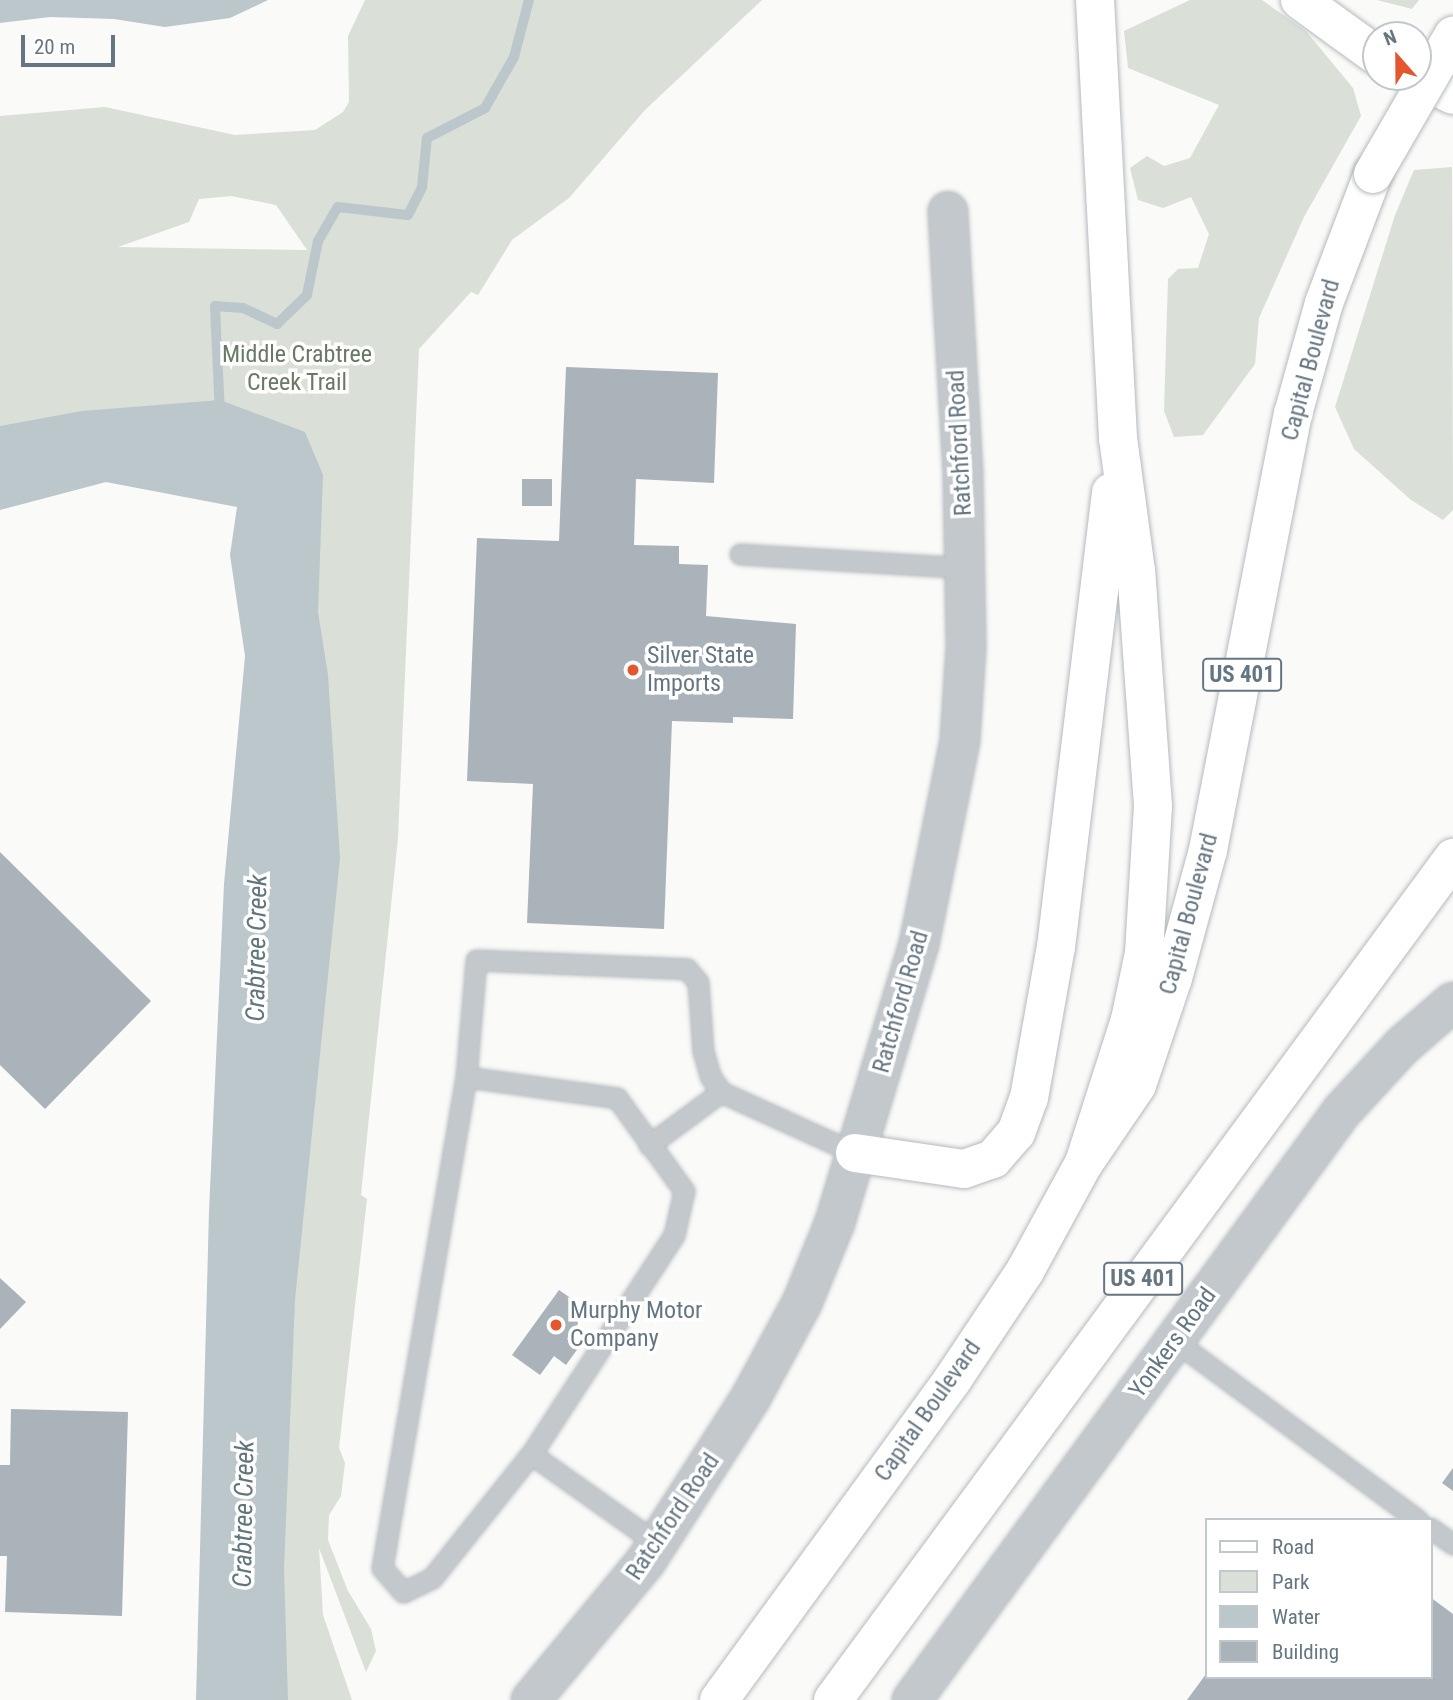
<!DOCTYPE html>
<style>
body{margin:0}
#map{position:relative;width:1453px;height:1700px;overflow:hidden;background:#fafaf8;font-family:"Roboto Condensed",sans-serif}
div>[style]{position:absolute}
.green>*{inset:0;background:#dadfd7}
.water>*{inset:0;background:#bbc7cb}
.stream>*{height:10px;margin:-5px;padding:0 5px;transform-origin:5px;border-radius:5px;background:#bbc7cb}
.building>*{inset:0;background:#aab3b9;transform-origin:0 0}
.roads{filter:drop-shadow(0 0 2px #b5babe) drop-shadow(0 0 2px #b5babe)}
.service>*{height:19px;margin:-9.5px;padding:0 9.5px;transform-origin:9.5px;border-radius:9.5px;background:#c3c8cc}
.tertiary>*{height:38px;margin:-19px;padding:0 19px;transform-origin:19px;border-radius:19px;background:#c3c8cc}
.primary>*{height:38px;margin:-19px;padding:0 19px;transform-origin:19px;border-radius:19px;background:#fff}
.motorway>*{height:38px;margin:-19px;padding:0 19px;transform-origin:19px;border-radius:19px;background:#fff}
.bridges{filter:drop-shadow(0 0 2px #b5babe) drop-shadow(0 0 2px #b5babe)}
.primary-bridge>*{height:38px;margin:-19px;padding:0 19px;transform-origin:19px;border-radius:19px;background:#fff}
.dots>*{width:19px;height:19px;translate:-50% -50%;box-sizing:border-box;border:4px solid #fff;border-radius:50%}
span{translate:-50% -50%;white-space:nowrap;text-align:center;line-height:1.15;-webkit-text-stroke:7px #fff;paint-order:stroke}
.shield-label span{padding:2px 5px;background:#fff;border:2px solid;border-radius:5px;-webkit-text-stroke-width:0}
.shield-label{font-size:23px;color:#657683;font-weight:700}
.park-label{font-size:24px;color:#687a64}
.street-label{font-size:24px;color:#657683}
.poi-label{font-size:24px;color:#657683}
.left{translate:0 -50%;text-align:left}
.water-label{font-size:26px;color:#60757c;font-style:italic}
.legend{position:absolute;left:1205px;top:1518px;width:228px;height:161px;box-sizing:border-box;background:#fff;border:2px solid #c1c8cd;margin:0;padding:9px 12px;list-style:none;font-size:21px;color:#657683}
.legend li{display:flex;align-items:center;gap:14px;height:35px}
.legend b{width:35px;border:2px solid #c1c8cd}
.north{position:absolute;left:1362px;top:21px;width:70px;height:70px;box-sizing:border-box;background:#fff;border:2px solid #c1c8cd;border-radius:50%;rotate:339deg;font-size:19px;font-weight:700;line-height:28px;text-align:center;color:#657683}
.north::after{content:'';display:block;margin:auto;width:24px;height:32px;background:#e4572e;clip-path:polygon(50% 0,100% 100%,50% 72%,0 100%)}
.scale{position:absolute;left:21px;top:35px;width:94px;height:32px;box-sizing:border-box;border:4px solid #657683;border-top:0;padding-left:9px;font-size:21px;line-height:24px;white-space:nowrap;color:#657683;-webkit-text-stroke:5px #fff;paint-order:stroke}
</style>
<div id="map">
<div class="green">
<div style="clip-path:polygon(evenodd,365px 0,762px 0,645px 110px,569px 198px,512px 240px,478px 295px,471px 292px,419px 349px,398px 838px,361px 1195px,367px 1199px,339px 1448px,345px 1463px,341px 1496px,329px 1515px,328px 1540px,348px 1591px,371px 1629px,376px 1651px,366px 1672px,319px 1548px,323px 1615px,352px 1700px,253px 1700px,275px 492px,199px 466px,0 495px,0 116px,105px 107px,235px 135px,315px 130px,343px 112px,349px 102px,348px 36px,365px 0,231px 196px,276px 205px,307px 250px,118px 247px,189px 222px,199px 199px,231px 196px)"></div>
<div style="clip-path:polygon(1190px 0,1262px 0,1306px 31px,1353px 88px,1361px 116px,1304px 217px,1259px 318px,1255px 364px,1203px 435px,1174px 437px,1164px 411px,1168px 279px,1178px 269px,1198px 268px,1209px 234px,1191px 197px,1163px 208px,1138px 200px,1130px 168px,1147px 156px,1164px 166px,1190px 158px,1219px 105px,1128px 68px,1124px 31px)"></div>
<div style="clip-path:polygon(1377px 0,1419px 0,1412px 9px)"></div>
<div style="clip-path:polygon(1452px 167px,1453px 510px,1443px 520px,1411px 500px,1354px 449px,1335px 407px,1395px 215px,1414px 170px)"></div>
</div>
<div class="water">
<div style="clip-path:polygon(0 0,268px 0,230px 18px,165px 27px,114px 19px,50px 17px,0 23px)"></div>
<div style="clip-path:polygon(220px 400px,305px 432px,323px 475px,318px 612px,328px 675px,340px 858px,295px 1300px,284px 1569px,288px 1700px,196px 1700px,209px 1211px,224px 884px,245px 656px,230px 555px,237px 507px,106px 482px,0 510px,0 426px,82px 411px)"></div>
</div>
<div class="stream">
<div style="left:220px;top:414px;width:108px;rotate:-92.7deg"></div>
<div style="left:215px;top:306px;width:28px;rotate:4deg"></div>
<div style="left:243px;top:308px;width:38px;rotate:25deg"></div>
<div style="left:277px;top:324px;width:42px;rotate:-44deg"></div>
<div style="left:307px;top:295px;width:55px;rotate:-78.5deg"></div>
<div style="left:318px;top:241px;width:39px;rotate:-60deg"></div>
<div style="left:338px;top:207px;width:70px;rotate:6.5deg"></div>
<div style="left:408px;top:215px;width:31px;rotate:-63deg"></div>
<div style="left:422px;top:187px;width:49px;rotate:-84.2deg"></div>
<div style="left:427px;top:138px;width:65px;rotate:-27.3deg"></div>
<div style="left:485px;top:108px;width:59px;rotate:-60.4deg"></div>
<div style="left:514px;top:57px;width:59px;rotate:-75.3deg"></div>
</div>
<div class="building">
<div style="clip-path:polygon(566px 367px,718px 373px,714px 483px,636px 479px,634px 545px,679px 546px,679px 564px,708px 565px,706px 616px,796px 624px,793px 719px,733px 717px,733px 723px,672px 721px,664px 929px,527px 923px,533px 784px,467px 781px,477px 538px,559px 541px)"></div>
<div style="left:522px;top:479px;width:30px;height:27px"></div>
<div style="clip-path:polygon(0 852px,151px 1001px,45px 1109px,0 1065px)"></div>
<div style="clip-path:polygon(0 1278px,26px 1302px,0 1329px)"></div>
<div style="clip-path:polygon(559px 1290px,588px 1310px,567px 1339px,579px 1347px,566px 1365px,554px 1356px,540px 1375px,512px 1355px)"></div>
<div style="clip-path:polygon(11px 1409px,128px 1412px,122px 1616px,5px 1612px,7px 1556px,0 1556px,0 1465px,10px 1465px)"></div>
<div style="clip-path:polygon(1453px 1468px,1453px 1491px,1442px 1483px)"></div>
<div style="clip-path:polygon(1430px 1597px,1453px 1614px,1453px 1700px,1187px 1700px,1206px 1674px,1430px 1677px)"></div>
</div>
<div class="roads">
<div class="service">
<div style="left:740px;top:554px;width:226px;rotate:3.5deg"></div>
<div style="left:466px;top:1077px;width:152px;rotate:7.9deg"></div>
<div style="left:617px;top:1098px;width:115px;rotate:54.2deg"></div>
<div style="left:684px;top:1191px;width:45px;rotate:102.8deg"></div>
<div style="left:674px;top:1235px;width:262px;rotate:123.1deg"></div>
<div style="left:531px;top:1454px;width:159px;rotate:128.6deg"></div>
<div style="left:432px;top:1578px;width:32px;rotate:154deg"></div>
<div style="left:403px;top:1592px;width:32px;rotate:-131deg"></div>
<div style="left:382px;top:1568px;width:498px;rotate:-80.3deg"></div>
<div style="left:466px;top:1077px;width:117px;rotate:-85.1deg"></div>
<div style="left:476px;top:960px;width:211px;rotate:2.4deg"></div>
<div style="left:687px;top:969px;width:17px;rotate:50deg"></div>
<div style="left:698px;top:982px;width:69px;rotate:85.9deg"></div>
<div style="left:703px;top:1051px;width:26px;rotate:74deg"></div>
<div style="left:710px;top:1076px;width:19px;rotate:55deg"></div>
<div style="left:721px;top:1092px;width:147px;rotate:24.5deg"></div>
<div style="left:649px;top:1145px;width:89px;rotate:-36.4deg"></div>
<div style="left:1175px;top:1341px;width:302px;rotate:36.4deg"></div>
<div style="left:531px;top:1454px;width:156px;rotate:35.3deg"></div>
<div style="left:1430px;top:1528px;width:28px;rotate:35deg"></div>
</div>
<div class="tertiary">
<div style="left:531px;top:1700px;width:180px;rotate:-50.4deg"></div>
<div style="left:646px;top:1561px;width:193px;rotate:-57.3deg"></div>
<div style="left:750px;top:1399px;width:109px;rotate:-61.6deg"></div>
<div style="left:802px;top:1303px;width:87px;rotate:-67.8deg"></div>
<div style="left:835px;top:1222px;width:290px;rotate:-73.2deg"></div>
<div style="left:919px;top:944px;width:208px;rotate:-78.6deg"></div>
<div style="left:960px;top:740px;width:93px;rotate:-86.3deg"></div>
<div style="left:966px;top:647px;width:174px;rotate:-91deg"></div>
<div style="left:963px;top:473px;width:262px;rotate:-93.3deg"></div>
<div style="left:912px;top:1700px;width:729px;rotate:-53.87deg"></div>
<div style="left:1342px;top:1111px;width:88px;rotate:-47.3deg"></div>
<div style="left:1402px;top:1046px;width:67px;rotate:-40.8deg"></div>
</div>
<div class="primary">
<div style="left:719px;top:1700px;width:397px;rotate:-53.9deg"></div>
<div style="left:953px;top:1379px;width:130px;rotate:-56.3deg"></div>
<div style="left:1025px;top:1271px;width:123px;rotate:-61.4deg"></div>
<div style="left:1084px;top:1163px;width:94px;rotate:-55.8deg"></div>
<div style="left:1137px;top:1085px;width:113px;rotate:-71.4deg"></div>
<div style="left:1173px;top:978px;width:133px;rotate:-74.7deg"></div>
<div style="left:1208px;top:850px;width:444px;rotate:-79deg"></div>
<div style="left:1293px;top:414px;width:115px;rotate:-74.4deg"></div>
<div style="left:1324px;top:303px;width:138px;rotate:-69.2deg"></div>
<div style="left:833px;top:1700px;width:1046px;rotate:-53.63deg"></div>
</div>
<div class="motorway">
<div style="left:1300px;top:0;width:94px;rotate:35.9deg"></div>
<div style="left:1416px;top:77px;width:41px;rotate:25.9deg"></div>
<div style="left:855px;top:1153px;width:110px;rotate:8.4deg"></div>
<div style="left:964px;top:1169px;width:31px;rotate:-19deg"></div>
<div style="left:993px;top:1159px;width:35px;rotate:-49deg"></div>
<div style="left:1016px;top:1133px;width:37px;rotate:-70deg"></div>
<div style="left:1029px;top:1098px;width:153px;rotate:-79.9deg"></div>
<div style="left:1056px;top:947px;width:458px;rotate:-83.1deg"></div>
<div style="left:1084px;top:1163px;width:150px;rotate:-72.2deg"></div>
<div style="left:1130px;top:1020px;width:68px;rotate:-78.2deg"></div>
<div style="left:1144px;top:953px;width:147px;rotate:-86.5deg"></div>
<div style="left:1153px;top:806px;width:236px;rotate:-94.1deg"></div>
<div style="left:1136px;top:571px;width:134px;rotate:-97.7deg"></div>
<div style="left:1118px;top:438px;width:439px;rotate:-93deg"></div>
</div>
</div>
<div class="bridges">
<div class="primary-bridge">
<div style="left:1373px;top:174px;width:160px;rotate:-59.9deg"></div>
</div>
</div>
<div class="dots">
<div style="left:633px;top:670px;background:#e4572e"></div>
<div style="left:556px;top:1325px;background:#e4572e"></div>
</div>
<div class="shield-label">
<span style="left:1242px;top:675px">US 401</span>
<span style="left:1143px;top:1279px">US 401</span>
</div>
<div class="park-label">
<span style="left:297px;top:369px">Middle Crabtree<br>Creek Trail</span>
</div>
<div class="street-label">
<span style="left:1311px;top:360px;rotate:-75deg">Capital Boulevard</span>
<span style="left:960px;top:443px;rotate:-93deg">Ratchford Road</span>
<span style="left:1189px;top:914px;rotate:-75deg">Capital Boulevard</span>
<span style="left:901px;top:1002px;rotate:-74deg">Ratchford Road</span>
<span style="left:1173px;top:1343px;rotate:-54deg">Yonkers Road</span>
<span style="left:928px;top:1411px;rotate:-55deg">Capital Boulevard</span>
<span style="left:673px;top:1517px;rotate:-56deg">Ratchford Road</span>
</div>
<div class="poi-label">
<span class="left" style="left:647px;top:670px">Silver State<br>Imports</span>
<span class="left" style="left:570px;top:1325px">Murphy Motor<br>Company</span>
</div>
<div class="water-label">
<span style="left:257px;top:948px;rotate:-89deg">Crabtree Creek</span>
<span style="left:244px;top:1514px;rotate:-89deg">Crabtree Creek</span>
</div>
<ul class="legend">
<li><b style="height:9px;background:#fff"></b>Road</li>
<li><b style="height:19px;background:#dadfd7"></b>Park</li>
<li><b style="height:19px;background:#bbc7cb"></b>Water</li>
<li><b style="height:19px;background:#aab3b9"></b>Building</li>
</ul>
<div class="north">N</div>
<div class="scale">20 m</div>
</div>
